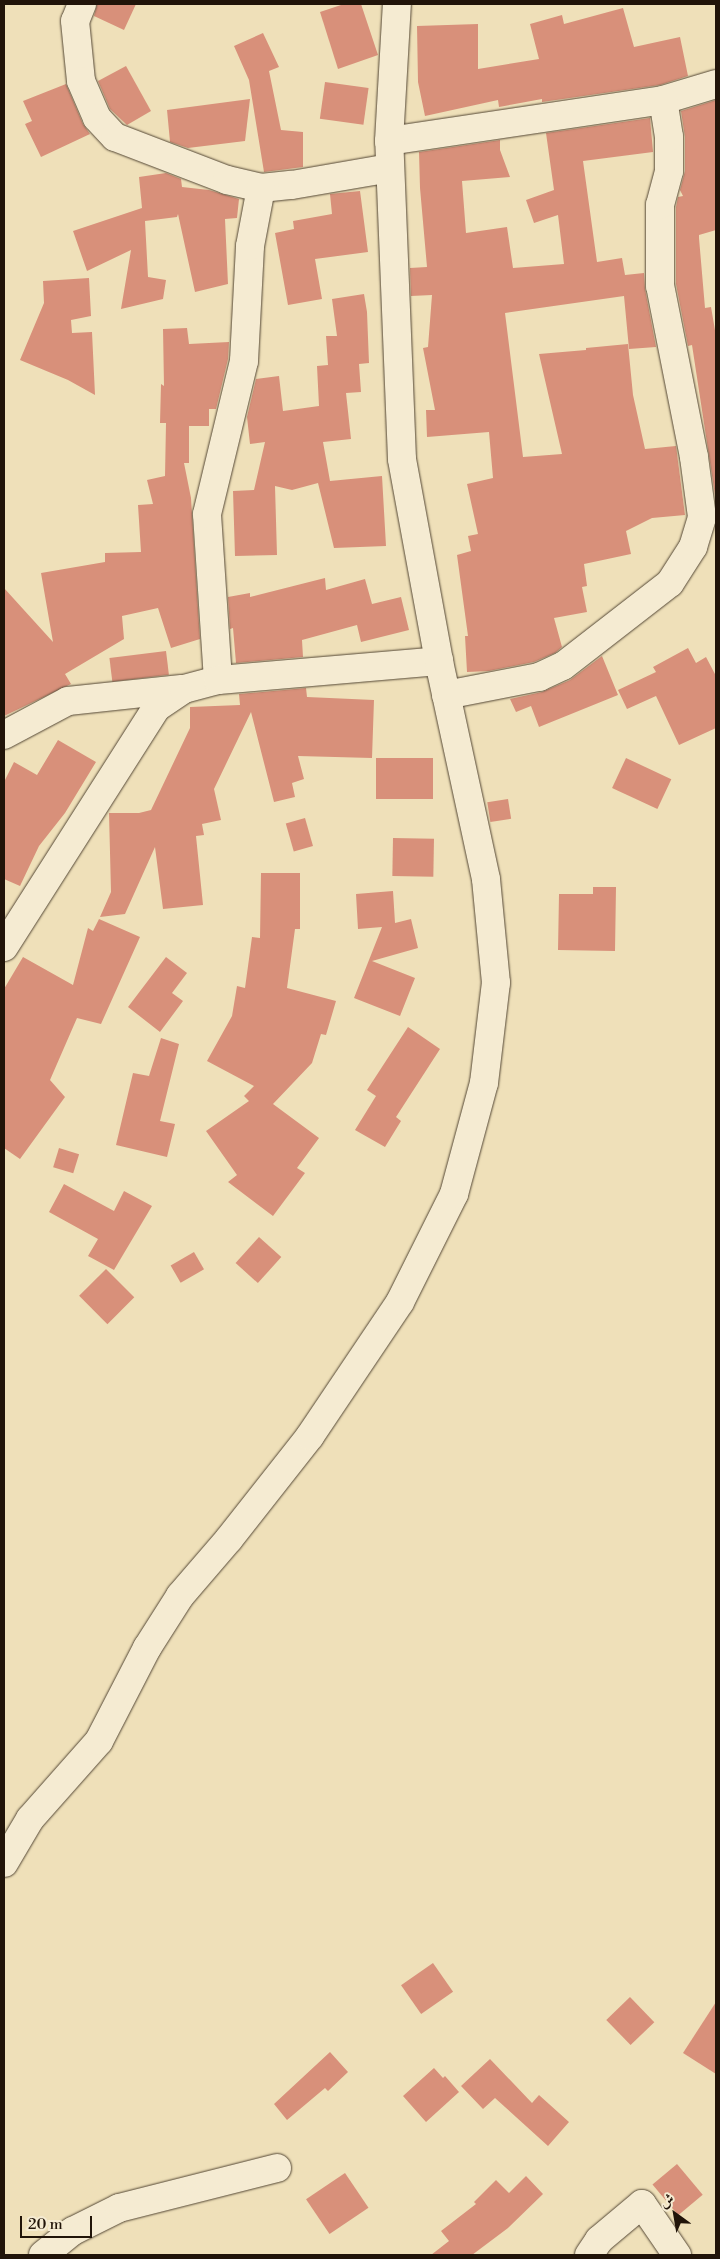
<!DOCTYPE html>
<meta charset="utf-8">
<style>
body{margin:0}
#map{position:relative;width:720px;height:2259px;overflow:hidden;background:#efe0b9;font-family:"Libre Bodoni",Amiri,serif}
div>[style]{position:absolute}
.building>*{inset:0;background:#d8907a;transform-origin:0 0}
.roads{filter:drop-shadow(0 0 1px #544735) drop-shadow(0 0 1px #544735)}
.minor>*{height:28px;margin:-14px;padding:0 14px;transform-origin:14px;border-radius:14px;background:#f5ebd2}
span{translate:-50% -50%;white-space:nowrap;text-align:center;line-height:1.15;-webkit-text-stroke:4px #f5ebd2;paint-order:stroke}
.frame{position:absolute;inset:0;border:5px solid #211409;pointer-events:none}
.north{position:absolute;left:650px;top:2189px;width:50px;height:50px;-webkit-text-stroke:4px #f5ebd2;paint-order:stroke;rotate:328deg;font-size:14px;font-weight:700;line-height:20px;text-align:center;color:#211409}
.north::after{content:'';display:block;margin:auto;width:18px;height:22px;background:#211409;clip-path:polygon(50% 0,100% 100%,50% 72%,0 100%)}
.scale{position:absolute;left:20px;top:2216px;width:72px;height:22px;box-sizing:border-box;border:2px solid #211409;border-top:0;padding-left:6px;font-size:15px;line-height:18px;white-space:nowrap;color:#211409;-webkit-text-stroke:4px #f5ebd2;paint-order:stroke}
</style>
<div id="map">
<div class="building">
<div style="clip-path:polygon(97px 4px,136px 4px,124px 30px,94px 16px)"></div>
<div style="clip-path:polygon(344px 4px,361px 4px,378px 55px,338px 69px,320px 12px)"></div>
<div style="clip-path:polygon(623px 8px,634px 47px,680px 37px,688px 76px,660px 85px,542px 102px,542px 99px,499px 107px,498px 100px,425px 116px,418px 82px,417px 26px,478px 24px,478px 69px,539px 59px,530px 24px,562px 15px,564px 24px)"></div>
<div style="clip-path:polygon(263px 33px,279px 67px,269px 71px,281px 130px,303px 132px,303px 167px,264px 172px,249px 80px,234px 46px)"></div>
<div style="clip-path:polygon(126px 66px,151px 111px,127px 125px,110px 109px,98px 81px)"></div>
<div style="left:325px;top:82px;width:44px;height:37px;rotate:8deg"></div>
<div style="clip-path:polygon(66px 84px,83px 124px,90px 134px,41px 157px,25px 124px,32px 121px,23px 101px)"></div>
<div style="clip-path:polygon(250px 99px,245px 141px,188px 148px,170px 142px,167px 110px)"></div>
<div style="clip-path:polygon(716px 100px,716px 230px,699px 235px,699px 238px,705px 308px,711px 307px,716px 336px,715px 495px,692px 345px,688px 346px,676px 284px,676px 207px,678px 197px,683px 196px,680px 190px,685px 171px,685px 137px,681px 111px)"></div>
<div style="clip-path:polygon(650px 118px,653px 152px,583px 161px,597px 262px,622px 258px,625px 275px,644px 273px,645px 289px,656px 347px,629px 349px,624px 296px,505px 313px,523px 457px,562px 454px,539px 354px,586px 350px,586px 348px,628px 344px,633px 395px,645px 449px,676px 446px,685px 515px,652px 518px,626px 531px,631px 554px,584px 564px,587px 586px,582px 587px,587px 612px,554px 618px,562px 647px,555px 653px,534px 662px,489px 671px,467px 672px,465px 636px,468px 636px,457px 555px,471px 551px,468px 536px,478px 534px,467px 484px,493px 478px,489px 432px,427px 437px,426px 410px,435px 410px,423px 348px,428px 347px,432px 295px,411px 296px,410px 268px,427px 267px,420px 188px,419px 152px,500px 140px,500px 150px,510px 177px,462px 181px,466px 233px,507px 227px,513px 268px,564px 264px,558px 215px,534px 223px,526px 200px,554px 190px,546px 133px)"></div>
<div style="clip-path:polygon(166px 173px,181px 179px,182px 187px,209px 190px,239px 199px,237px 218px,225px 219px,228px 284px,195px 292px,178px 214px,177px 217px,145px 221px,148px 277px,166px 280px,163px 299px,121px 309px,131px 250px,87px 271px,73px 231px,142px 208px,139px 177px)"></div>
<div style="clip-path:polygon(360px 191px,368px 252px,315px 259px,322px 299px,288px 305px,275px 233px,294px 229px,293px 221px,332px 214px,330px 194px)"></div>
<div style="clip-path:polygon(89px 278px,91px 316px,71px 320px,72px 333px,92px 332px,95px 395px,68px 380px,20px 360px,44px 303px,43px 281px)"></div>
<div style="clip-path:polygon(364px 294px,367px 312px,369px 363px,359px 364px,361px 392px,346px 393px,351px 439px,323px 442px,330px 481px,382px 476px,386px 546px,334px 548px,318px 483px,292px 490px,275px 486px,277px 555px,235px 556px,233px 491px,254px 490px,265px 442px,250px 444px,247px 417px,256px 379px,279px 376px,283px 411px,319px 406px,317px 366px,328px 365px,326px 336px,337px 336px,332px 299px)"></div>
<div style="clip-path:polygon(187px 328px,189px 344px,229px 342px,228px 359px,216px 409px,209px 409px,209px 426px,189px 426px,189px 463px,184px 463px,191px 498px,200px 639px,171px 648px,158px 608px,122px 616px,124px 639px,65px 674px,71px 684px,4px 716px,4px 588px,53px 642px,41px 573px,105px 562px,105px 553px,141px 552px,138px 505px,153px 504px,147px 480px,165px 476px,166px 423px,160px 423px,161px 384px,164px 386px,163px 329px)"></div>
<div style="clip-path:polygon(325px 578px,326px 590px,365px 579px,372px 604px,401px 597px,409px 630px,361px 642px,357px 625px,302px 640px,303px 657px,236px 663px,233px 628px,230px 629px,228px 597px,250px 593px,250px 597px)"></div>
<div style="clip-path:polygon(688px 648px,696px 663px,706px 657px,716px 676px,716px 728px,679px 745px,656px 696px,627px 709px,618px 690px,656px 672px,653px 667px)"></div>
<div style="left:166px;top:651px;width:24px;height:57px;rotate:83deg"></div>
<div style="clip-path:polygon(602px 656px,618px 695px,539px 727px,531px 706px,516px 712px,510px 699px,542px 692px,570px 680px)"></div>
<div style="clip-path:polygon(306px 688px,307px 697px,374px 700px,372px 758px,298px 756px,304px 779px,292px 783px,295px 797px,274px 802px,251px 712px,214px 789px,221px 820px,202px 824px,204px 835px,196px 836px,203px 905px,163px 909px,155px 847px,125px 914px,100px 917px,111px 892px,109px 813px,139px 813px,151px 810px,190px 728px,190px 707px,240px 705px,239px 694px)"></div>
<div style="clip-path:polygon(58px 740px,96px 762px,65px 813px,39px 846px,20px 886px,4px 879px,4px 782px,14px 762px,37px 775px)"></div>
<div style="left:433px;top:758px;width:41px;height:57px;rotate:90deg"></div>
<div style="left:626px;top:758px;width:50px;height:33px;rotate:25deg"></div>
<div style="left:508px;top:799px;width:20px;height:21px;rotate:81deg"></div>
<div style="left:305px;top:818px;width:29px;height:20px;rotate:74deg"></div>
<div style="left:393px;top:838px;width:41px;height:38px;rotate:1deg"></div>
<div style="clip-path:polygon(261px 873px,300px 873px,300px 929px,295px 929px,287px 988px,336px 1001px,326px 1035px,321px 1034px,312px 1063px,273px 1104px,319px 1138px,297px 1168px,305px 1173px,273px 1216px,228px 1182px,237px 1175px,206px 1131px,249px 1101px,244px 1096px,254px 1086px,207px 1061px,232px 1016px,237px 986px,245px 988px,252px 937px,260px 938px)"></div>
<div style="clip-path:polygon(593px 887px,616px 887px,615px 951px,558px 950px,559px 894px,593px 894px)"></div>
<div style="clip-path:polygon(393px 891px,395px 923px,411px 919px,418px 948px,372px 961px,415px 978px,400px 1016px,354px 998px,382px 927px,358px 929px,356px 894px)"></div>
<div style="clip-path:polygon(99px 919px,140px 937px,101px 1024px,77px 1018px,50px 1080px,65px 1097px,20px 1159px,4px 1148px,4px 989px,23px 957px,73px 985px,88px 928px,93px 931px)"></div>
<div style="clip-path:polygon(166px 957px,187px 973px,172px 993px,183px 1001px,160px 1032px,128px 1007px)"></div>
<div style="clip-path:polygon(408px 1027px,440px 1049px,396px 1117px,401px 1121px,385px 1147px,355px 1130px,376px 1096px,367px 1090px)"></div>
<div style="clip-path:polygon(161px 1038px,179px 1044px,160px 1121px,175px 1124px,167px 1157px,116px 1145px,133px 1073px,149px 1076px)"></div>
<div style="left:59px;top:1148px;width:21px;height:20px;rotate:17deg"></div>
<div style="clip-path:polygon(64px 1184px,114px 1211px,124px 1191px,152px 1206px,114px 1270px,88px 1256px,98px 1239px,49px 1212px)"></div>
<div style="left:259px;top:1237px;width:30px;height:35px;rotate:42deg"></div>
<div style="left:194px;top:1252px;width:20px;height:27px;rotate:60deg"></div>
<div style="left:106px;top:1269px;width:40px;height:38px;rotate:45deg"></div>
<div style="left:433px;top:1963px;width:35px;height:39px;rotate:55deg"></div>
<div style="left:630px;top:1997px;width:35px;height:33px;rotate:46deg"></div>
<div style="clip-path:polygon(716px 2002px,716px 2074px,683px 2053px)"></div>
<div style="clip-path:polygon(330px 2052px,348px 2072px,328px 2091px,325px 2088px,287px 2120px,274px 2104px)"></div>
<div style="clip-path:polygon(490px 2059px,532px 2103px,539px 2095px,569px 2122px,548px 2146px,495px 2098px,483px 2109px,461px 2086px)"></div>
<div style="clip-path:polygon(434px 2068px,443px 2078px,445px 2076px,459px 2092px,426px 2122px,403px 2096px)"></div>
<div style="left:677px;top:2164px;width:40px;height:32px;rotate:50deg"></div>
<div style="left:345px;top:2173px;width:42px;height:47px;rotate:56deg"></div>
<div style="clip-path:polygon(526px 2176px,543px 2194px,508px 2228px,472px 2255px,431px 2255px,449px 2241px,441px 2231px,476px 2204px,474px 2202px,496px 2180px,509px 2193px)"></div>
</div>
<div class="roads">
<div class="minor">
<div style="left:82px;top:4px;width:18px;rotate:112deg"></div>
<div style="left:75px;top:21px;width:60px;rotate:84.3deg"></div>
<div style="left:81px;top:81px;width:40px;rotate:66.6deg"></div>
<div style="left:97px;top:118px;width:26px;rotate:47deg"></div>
<div style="left:115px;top:137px;width:120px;rotate:21deg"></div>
<div style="left:227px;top:180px;width:35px;rotate:13deg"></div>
<div style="left:261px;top:188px;width:31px;rotate:-6deg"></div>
<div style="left:292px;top:185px;width:99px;rotate:-9.8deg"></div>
<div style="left:389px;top:141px;width:277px;rotate:-8.5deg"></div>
<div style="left:663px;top:100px;width:55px;rotate:-16.8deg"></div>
<div style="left:218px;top:680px;width:166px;rotate:-93.8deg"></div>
<div style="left:207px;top:514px;width:157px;rotate:-76.4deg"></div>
<div style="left:244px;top:361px;width:115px;rotate:-87deg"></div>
<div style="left:250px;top:246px;width:59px;rotate:-79.3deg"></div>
<div style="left:446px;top:695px;width:95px;rotate:-11deg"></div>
<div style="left:539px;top:677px;width:26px;rotate:-25deg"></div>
<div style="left:563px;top:666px;width:135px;rotate:-37.8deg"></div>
<div style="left:670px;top:583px;width:43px;rotate:-57.4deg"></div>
<div style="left:693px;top:547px;width:31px;rotate:-73deg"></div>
<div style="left:702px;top:517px;width:61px;rotate:-97.6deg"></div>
<div style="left:694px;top:457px;width:174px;rotate:-101.2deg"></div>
<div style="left:660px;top:286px;width:81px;rotate:-90deg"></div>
<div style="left:660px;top:205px;width:35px;rotate:-75deg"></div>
<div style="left:669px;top:171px;width:34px;rotate:-90deg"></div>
<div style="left:669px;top:137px;width:37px;rotate:-99deg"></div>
<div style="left:4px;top:735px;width:72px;rotate:-28deg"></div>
<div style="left:68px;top:701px;width:114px;rotate:-6.1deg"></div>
<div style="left:4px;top:947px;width:283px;rotate:-57.5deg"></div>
<div style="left:156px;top:708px;width:34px;rotate:-34deg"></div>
<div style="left:184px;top:689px;width:35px;rotate:-15deg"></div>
<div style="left:218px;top:680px;width:222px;rotate:-4.9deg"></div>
<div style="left:4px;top:1863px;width:51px;rotate:-59.4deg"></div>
<div style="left:30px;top:1819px;width:104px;rotate:-48.5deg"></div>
<div style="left:99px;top:1741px;width:105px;rotate:-62.7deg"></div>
<div style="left:147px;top:1648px;width:62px;rotate:-57.6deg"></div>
<div style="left:180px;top:1596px;width:75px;rotate:-49.3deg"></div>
<div style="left:229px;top:1539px;width:131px;rotate:-51.8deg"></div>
<div style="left:310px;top:1436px;width:161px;rotate:-56.1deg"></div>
<div style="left:400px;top:1302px;width:121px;rotate:-63.4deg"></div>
<div style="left:454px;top:1194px;width:115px;rotate:-74.9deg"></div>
<div style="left:484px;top:1083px;width:101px;rotate:-83.2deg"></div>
<div style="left:496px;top:983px;width:104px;rotate:-95.5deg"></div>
<div style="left:486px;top:879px;width:223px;rotate:-102.2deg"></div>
<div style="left:439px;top:661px;width:205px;rotate:-100.4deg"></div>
<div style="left:402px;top:459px;width:318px;rotate:-92.3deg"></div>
<div style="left:389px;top:141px;width:137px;rotate:-86.7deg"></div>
<div style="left:43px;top:2255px;width:38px;rotate:-39deg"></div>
<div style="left:73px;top:2231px;width:51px;rotate:-26.6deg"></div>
<div style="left:119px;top:2208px;width:163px;rotate:-14.2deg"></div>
<div style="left:589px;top:2255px;width:18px;rotate:-56deg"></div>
<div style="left:599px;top:2240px;width:56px;rotate:-39.9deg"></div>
<div style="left:642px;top:2204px;width:62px;rotate:55.5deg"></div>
</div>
</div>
<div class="frame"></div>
<div class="north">ش</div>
<div class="scale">20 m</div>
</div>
